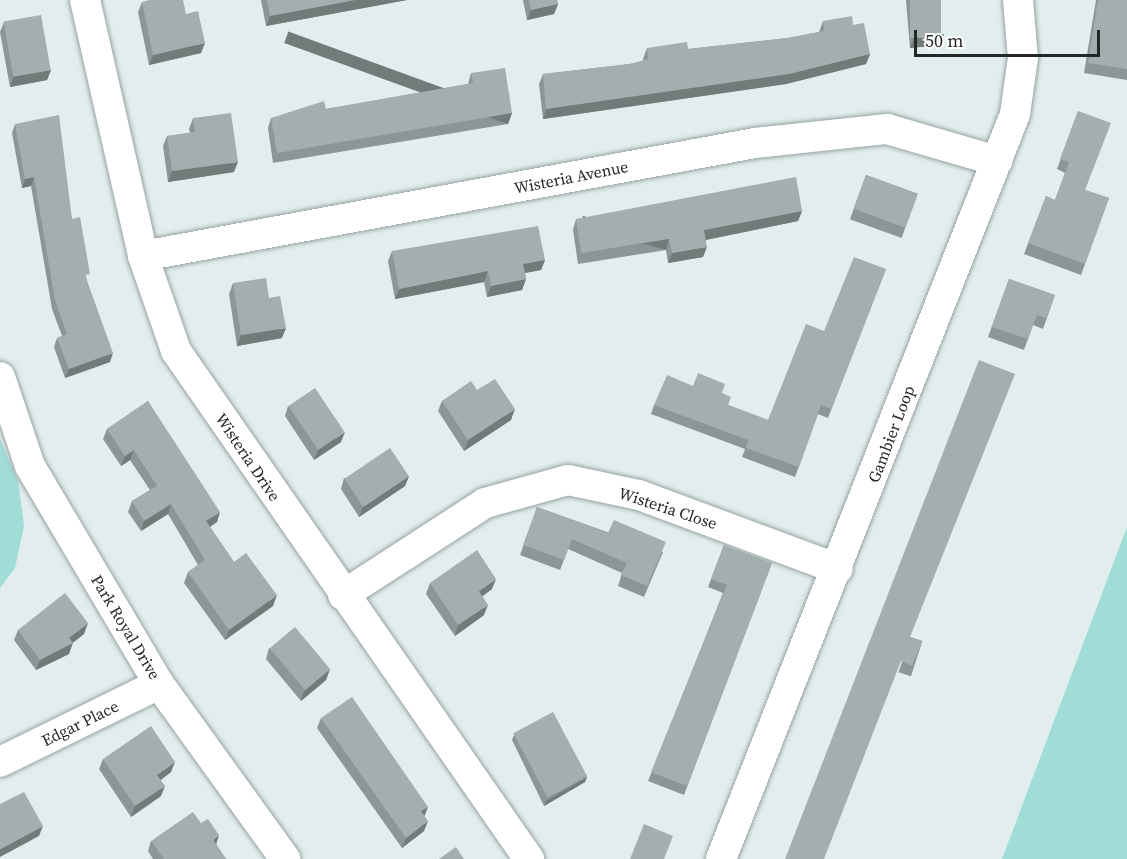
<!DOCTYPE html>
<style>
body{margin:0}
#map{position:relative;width:1127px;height:859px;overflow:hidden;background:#e1eeed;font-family:"Source Serif 4",serif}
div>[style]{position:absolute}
.green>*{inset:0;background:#a0ddd7}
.roads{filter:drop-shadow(0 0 2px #97a3a2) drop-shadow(0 0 2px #97a3a2)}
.minor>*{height:30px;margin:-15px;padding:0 15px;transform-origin:15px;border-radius:15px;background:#fff}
.wall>*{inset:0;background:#8c9696;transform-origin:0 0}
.shaded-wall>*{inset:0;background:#727a7a;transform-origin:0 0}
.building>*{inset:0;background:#a3afae;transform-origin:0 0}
span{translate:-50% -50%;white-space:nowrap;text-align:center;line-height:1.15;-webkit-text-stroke:5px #fff;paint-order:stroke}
.street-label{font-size:16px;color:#232827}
.scale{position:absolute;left:914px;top:30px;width:186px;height:27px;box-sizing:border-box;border:3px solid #232827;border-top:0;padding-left:8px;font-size:18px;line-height:21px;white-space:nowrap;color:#232827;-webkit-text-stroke:4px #fff;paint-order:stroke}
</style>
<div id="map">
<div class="green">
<div style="clip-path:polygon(0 439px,18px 481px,24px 526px,15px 568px,0 588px)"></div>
<div style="clip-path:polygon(1127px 527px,1127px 859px,1002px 859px)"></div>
</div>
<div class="roads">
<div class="minor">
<div style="left:85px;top:0;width:262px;rotate:77.2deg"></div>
<div style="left:143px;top:256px;width:101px;rotate:70.8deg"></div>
<div style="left:176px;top:351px;width:619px;rotate:55.21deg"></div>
<div style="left:143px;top:256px;width:622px;rotate:-10.46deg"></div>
<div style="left:755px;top:143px;width:133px;rotate:-6.1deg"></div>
<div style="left:887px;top:129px;width:115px;rotate:16.2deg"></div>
<div style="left:0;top:377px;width:94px;rotate:71.4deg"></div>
<div style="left:30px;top:466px;width:253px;rotate:59.4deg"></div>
<div style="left:159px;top:684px;width:216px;rotate:54.2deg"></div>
<div style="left:343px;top:595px;width:169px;rotate:-32.9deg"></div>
<div style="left:485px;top:503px;width:86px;rotate:-15.5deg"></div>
<div style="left:568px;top:480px;width:73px;rotate:11.9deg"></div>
<div style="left:639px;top:495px;width:212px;rotate:20.4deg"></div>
<div style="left:0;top:762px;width:177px;rotate:-26.1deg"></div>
<div style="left:721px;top:859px;width:801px;rotate:-68.46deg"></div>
<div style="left:1015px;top:114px;width:57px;rotate:-81.9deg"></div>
<div style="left:1023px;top:58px;width:58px;rotate:-94.9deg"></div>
</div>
</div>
<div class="wall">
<div style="clip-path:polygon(261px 0,407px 0,266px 26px)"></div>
<div style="clip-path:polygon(523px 0,557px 0,558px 4px,554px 14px,527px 20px)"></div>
<div style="clip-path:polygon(906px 0,941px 0,941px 45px,910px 48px)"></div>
<div style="clip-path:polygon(1096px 0,1127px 0,1127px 80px,1084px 73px)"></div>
<div style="clip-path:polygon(142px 2px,186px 14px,201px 53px,149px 65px,138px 12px)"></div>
<div style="clip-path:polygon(823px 21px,853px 25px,870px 54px,866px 64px,786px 84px,543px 119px,539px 84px,543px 74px,630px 64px,643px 61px,643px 59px,647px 48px,688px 49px,788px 38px,819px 32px)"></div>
<div style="clip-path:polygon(4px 22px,51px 70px,47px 80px,10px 87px,0 32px)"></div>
<div style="clip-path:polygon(471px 73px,512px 113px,508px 124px,273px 163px,268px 128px,271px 118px,326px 109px,468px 84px)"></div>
<div style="clip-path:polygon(1078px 111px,1085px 190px,1109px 198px,1081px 275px,1024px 254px,1046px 196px,1055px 200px,1065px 173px,1057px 169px)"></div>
<div style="clip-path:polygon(193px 118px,234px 172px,168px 182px,163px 146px,167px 136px,190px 133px,189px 129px)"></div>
<div style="clip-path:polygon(15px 124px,72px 219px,87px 281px,110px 362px,65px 378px,54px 347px,57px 338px,62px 336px,52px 309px,31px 186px,22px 188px,12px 133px)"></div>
<div style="left:866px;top:175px;width:55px;height:47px;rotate:20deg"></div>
<div style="clip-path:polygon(802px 211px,798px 221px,706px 240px,703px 257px,668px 263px,666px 250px,578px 264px,573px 230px,576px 219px)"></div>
<div style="clip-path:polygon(392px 251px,545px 260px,541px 270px,525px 273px,526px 279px,522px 290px,487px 297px,484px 282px,395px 299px,388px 261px)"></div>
<div style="clip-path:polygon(886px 269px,828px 418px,818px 414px,795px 477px,742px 457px,745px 449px,651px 414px,654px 405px,693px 386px,722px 393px,728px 405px,768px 420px)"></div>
<div style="clip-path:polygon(1009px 279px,1055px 295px,1043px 329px,1033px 325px,1024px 350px,988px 337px)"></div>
<div style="clip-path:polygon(233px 283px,269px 298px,282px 338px,237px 346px,229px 294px)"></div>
<div style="clip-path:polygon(477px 390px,511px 420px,464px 451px,438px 411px,442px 401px)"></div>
<div style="clip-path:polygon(148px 401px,217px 522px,210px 527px,234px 562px,273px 606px,225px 640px,184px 583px,188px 572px,198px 565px,168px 514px,141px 531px,128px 512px,132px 501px,150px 490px,130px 460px,121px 466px,103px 439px,107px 429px)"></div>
<div style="clip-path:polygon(288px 406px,341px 442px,314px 460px,285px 416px)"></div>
<div style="clip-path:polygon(409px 476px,405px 486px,359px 517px,341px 489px,344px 478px)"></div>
<div style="clip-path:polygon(537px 507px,663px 552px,644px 597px,618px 586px,622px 573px,568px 549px,560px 570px,520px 555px)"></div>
<div style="clip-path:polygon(724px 545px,772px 563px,684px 795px,648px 781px,723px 593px,708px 587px)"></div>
<div style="clip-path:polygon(430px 583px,492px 589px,482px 596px,484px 615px,455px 636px,426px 594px)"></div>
<div style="clip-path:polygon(18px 630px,84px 634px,72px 643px,69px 654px,36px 670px,14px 640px)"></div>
<div style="left:910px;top:637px;width:13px;height:37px;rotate:18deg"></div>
<div style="clip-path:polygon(269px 648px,330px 669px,326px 680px,301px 701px,266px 659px)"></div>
<div style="clip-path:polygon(321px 718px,428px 807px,424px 816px,424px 831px,402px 848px,317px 728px)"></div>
<div style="clip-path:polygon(514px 735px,587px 777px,585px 782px,544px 806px,512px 740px)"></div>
<div style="clip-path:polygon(103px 759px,171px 772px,161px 780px,161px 796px,131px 817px,99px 769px)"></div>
<div style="clip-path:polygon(151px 841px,216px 844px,226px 859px,153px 859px,148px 851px)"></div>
</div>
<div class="shaded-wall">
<div style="clip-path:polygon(355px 0,407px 0,266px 26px,270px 16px)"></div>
<div style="clip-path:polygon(558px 4px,554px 14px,527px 20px,531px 10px)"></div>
<div style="clip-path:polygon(944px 34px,941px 45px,910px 48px,914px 38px)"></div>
<div style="clip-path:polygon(205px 43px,201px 53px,149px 65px,153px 55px)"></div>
<div style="clip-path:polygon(870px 54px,866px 64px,786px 84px,543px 119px,546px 109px)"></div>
<div style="clip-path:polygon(51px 70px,47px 80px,10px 87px,14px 76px)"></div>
<div style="left:512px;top:113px;width:12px;height:238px;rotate:110deg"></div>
<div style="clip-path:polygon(238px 162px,234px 172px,168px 182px,172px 171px)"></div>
<div style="clip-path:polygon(34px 177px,31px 186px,22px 188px,25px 179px)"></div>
<div style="clip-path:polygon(802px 211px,798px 221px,700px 241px,704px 230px)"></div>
<div style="left:669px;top:239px;width:11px;height:89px;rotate:105deg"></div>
<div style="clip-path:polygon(707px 247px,703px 257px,668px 263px,672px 253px)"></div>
<div style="clip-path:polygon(545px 260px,541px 270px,519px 274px,523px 264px)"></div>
<div style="clip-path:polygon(488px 271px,484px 282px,395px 299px,399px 289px)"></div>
<div style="clip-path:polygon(526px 279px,522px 290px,487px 297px,491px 286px)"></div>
<div style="clip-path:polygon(286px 328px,282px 338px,237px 346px,241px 335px)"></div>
<div style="clip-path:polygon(113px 353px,110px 362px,65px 378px,69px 369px)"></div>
<div style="clip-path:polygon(515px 409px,511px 420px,464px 451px,468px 440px)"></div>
<div style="clip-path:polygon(345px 432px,341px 442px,314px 460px,318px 450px)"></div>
<div style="clip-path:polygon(134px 450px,130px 460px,121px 466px,125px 456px)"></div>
<div style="clip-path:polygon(409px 476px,405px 486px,359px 517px,363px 507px)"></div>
<div style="clip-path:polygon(171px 504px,168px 514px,141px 531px,144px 521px)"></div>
<div style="clip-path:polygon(220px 512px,217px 522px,202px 532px,206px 521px)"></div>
<div style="clip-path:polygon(496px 579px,492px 589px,475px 602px,479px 591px)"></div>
<div style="clip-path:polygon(277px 595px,273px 606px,225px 640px,229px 630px)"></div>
<div style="clip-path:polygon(488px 605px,484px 615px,455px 636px,458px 625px)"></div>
<div style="clip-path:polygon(88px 623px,84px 634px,70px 645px,73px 643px,69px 654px,36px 670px,40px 660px)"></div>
<div style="clip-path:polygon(330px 669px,326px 680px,301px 701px,304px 691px)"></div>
<div style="clip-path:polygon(175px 762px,171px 772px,153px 785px,157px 775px)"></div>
<div style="clip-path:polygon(587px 777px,585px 782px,544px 806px,546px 801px)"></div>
<div style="clip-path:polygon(165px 786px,161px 796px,131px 817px,135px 806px)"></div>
<div style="clip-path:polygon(428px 807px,424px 817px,421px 811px)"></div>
<div style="clip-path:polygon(428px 821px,424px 831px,402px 848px,406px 838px)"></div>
<div style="clip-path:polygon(43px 826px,39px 836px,0 857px,0 849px)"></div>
<div style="clip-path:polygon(219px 835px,216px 845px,213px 840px)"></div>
</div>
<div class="building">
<div style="clip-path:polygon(149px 0,183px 0,186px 14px,198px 11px,205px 43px,153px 55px,142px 2px)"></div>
<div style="clip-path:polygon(267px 0,355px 0,270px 16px)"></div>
<div style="clip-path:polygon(529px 0,557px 0,558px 4px,531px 10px)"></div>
<div style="left:910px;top:0;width:31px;height:38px"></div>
<div style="clip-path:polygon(1098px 0,1127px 0,1127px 69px,1088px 63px)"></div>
<div style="left:41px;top:15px;width:56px;height:38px;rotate:80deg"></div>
<div style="clip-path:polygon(852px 16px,853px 25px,864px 23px,870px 54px,789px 74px,546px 109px,543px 74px,630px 64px,648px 59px,647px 48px,687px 42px,688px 49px,788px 38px,824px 31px,823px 21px)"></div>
<div style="clip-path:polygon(505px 68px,512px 113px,277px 153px,271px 118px,324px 101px,326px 109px,473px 83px,471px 73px)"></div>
<div style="clip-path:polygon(1078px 111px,1111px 123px,1085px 190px,1109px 198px,1085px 264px,1028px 243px,1046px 196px,1055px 200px,1069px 162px,1060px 159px)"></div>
<div style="clip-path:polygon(231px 113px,238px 162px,172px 171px,167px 136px,195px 132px,193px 118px)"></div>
<div style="clip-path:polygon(59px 115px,72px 219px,80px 217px,90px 274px,85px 275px,113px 353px,69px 369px,57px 338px,67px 334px,55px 300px,34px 177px,25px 179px,15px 124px)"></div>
<div style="left:866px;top:175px;width:55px;height:36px;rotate:20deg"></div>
<div style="clip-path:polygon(796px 177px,802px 211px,704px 230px,707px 247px,672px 253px,669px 239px,581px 253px,576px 219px)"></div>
<div style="clip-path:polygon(538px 226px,545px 260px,523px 264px,526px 279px,491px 286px,488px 271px,399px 289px,392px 251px)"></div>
<div style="clip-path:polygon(854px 257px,886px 269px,831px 409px,821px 405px,799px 467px,746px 448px,748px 440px,654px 405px,667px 375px,693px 386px,698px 373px,725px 384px,722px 393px,731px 397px,728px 405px,768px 420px,806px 324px,824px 331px)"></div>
<div style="clip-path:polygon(266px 278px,269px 298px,280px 296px,286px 328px,241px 335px,233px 283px)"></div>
<div style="clip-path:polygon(1009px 279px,1055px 295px,1046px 318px,1037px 315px,1028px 339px,992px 327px)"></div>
<div style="clip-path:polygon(979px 360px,1015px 374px,910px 637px,922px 641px,912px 666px,901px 661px,824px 859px,785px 859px)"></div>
<div style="clip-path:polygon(495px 379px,515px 409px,468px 440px,442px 401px,471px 381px,477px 390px)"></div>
<div style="left:315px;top:388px;width:53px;height:32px;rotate:56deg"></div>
<div style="clip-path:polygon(148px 401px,220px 512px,206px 521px,234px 562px,246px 553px,277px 595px,229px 630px,188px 572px,205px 560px,171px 504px,144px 521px,132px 501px,157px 486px,134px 450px,125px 456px,107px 429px)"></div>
<div style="left:390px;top:448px;width:34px;height:55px;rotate:56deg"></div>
<div style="clip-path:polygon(537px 507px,608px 533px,614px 520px,666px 542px,647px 586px,621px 575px,627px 563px,572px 539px,564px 560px,523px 545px)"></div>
<div style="clip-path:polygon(724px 545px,772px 563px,687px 786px,651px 772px,727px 585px,711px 579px)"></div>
<div style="clip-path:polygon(477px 550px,496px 579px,479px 591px,488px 605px,458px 625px,430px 583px)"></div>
<div style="clip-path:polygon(65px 593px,88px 623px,69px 638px,73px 643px,40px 660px,18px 630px)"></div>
<div style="left:295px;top:627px;width:55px;height:33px;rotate:50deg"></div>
<div style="clip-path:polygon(352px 697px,428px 807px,421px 811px,428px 821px,406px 838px,321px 718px)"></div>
<div style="left:553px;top:712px;width:73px;height:45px;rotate:62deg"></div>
<div style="clip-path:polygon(151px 726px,175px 762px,157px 775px,165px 786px,135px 806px,103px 759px)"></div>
<div style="clip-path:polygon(24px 792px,43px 826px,0 849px,0 804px)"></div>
<div style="clip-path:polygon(193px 812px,201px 823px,208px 819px,219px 835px,213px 840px,226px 859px,164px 859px,151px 841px)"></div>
<div style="clip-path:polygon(644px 824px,673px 836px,664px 859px,630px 859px)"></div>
<div style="clip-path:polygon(456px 847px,464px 859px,439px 859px)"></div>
</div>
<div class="street-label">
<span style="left:571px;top:177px;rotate:-11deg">Wisteria Avenue</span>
<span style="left:891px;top:434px;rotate:-69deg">Gambier Loop</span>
<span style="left:248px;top:457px;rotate:56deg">Wisteria Drive</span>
<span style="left:668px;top:508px;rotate:18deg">Wisteria Close</span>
<span style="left:126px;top:627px;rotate:59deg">Park Royal Drive</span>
<span style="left:80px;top:723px;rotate:-26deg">Edgar Place</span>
</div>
<div class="scale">50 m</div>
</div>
